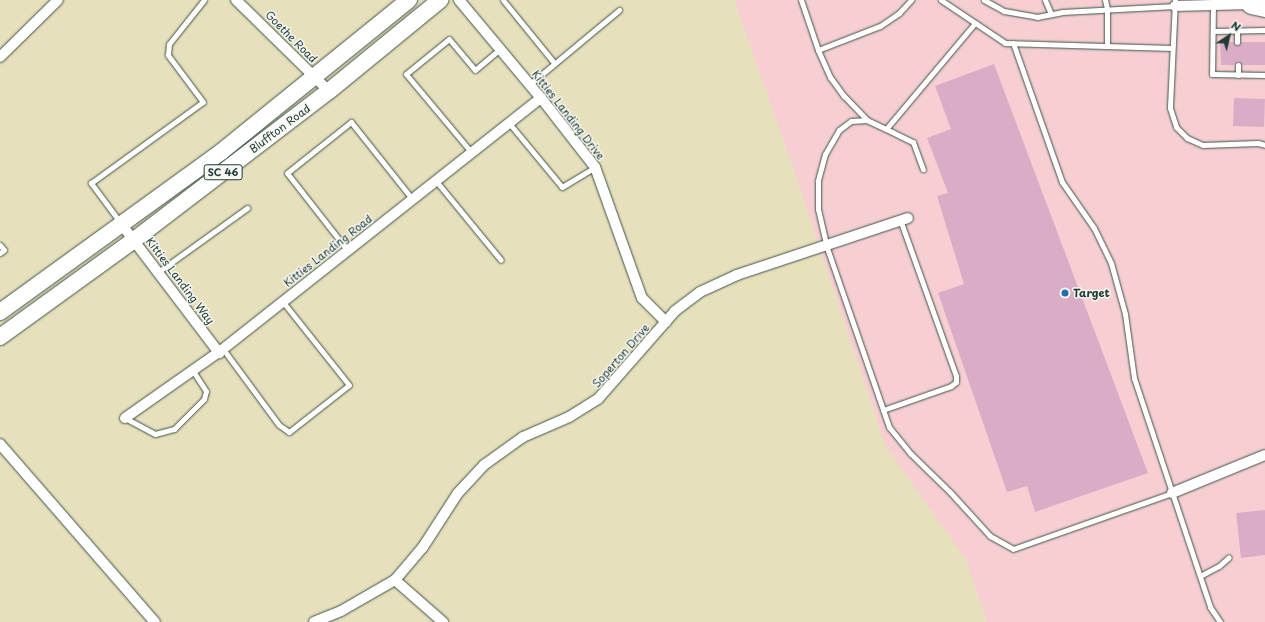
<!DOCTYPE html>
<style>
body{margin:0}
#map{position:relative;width:1265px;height:622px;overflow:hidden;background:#e7e0bc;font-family:"Playpen Sans",sans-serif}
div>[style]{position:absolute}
.built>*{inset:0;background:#f7cfd3}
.building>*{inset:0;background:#daadc7;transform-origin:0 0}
.roads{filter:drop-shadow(0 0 1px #3d5548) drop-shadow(0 0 1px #3d5548)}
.lane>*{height:5px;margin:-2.5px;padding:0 2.5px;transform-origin:2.5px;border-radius:2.5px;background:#fff}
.street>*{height:10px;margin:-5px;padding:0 5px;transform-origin:5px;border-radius:5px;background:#fff}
.primary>*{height:16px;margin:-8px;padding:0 8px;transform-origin:8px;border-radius:8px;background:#fff}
.highway>*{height:19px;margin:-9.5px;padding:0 9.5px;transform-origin:9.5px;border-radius:9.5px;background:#fff}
.dots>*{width:11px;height:11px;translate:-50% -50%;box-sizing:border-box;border:2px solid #f6f6f2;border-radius:50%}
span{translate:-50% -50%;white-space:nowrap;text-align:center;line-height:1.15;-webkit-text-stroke:3px #f6f6f2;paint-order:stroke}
.shield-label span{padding:1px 3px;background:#f6f6f2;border:1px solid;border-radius:3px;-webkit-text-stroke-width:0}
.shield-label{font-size:10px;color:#1f3d34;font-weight:700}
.street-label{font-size:11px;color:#1f3d34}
.poi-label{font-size:11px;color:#1f3d34;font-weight:700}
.left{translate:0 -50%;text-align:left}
.north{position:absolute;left:1209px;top:16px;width:40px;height:40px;-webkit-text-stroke:3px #f6f6f2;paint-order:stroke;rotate:35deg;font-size:11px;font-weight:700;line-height:16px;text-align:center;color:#1f3d34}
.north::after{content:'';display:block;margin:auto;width:14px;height:18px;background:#1f3d34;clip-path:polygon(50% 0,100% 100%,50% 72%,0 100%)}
</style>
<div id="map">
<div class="built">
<div style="clip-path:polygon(734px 0,1265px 0,1265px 622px,987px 622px,966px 560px,885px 445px,796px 176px)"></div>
</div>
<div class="building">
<div style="clip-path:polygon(1220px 42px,1233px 42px,1237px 46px,1241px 42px,1265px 42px,1265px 65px,1242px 65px,1238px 61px,1234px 65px,1221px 65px)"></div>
<div style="clip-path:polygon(994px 64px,1148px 473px,1035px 512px,1027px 486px,1007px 492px,938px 293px,964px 284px,937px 196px,948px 193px,927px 138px,951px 129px,935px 86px)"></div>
<div style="left:1234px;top:98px;width:31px;height:28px;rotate:2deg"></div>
<div style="clip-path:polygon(1265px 510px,1265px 555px,1241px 558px,1236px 513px)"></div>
</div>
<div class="roads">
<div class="lane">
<div style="left:503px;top:0;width:82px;rotate:50.9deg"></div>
<div style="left:801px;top:0;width:53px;rotate:71.2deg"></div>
<div style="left:818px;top:50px;width:30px;rotate:66deg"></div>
<div style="left:830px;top:77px;width:24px;rotate:54deg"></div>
<div style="left:844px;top:96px;width:33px;rotate:46deg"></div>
<div style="left:941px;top:0;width:77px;rotate:33.9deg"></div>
<div style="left:1005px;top:43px;width:167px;rotate:1.7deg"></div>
<div style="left:984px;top:0;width:23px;rotate:29deg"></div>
<div style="left:1004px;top:11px;width:34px;rotate:10deg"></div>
<div style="left:1037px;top:17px;width:25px;rotate:-11deg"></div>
<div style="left:1062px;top:12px;width:113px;rotate:-3deg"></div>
<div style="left:1045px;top:0;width:15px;rotate:67deg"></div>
<div style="left:1105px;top:0;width:9px;rotate:77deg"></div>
<div style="left:1107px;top:9px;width:37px;rotate:90deg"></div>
<div style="left:1175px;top:0;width:108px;rotate:92.7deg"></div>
<div style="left:1170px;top:108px;width:20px;rotate:72deg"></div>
<div style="left:1176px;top:127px;width:16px;rotate:45deg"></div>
<div style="left:1187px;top:138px;width:17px;rotate:24deg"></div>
<div style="left:1203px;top:145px;width:55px;rotate:-2.1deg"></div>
<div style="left:1258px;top:143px;width:7px;rotate:16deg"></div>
<div style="left:1213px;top:5px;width:69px;rotate:90.8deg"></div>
<div style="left:1212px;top:74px;width:53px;rotate:1.1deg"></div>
<div style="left:975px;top:23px;width:138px;rotate:130deg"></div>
<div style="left:886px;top:129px;width:21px;rotate:-155deg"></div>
<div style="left:867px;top:120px;width:16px;rotate:176deg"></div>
<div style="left:851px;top:121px;width:15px;rotate:143deg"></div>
<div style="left:839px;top:130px;width:28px;rotate:120deg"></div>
<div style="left:825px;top:154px;width:28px;rotate:105deg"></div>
<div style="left:818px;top:181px;width:28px;rotate:90deg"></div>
<div style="left:818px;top:209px;width:37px;rotate:77deg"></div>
<div style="left:826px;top:245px;width:193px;rotate:70.9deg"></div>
<div style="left:889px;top:427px;width:35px;rotate:51deg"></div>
<div style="left:911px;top:454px;width:54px;rotate:44.3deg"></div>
<div style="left:950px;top:492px;width:59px;rotate:47.7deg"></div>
<div style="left:990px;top:536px;width:26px;rotate:29deg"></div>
<div style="left:1013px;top:549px;width:169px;rotate:-19.4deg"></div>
<div style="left:1237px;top:30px;width:12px;rotate:90deg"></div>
<div style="left:1213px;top:31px;width:52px;rotate:-1.1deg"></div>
<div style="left:1013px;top:43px;width:147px;rotate:70.6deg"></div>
<div style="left:1062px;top:182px;width:56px;rotate:55.2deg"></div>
<div style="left:1094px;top:228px;width:39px;rotate:64deg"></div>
<div style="left:1111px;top:263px;width:53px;rotate:74.6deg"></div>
<div style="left:1125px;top:314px;width:65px;rotate:82deg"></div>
<div style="left:1134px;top:378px;width:241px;rotate:71.6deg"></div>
<div style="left:1210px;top:607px;width:18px;rotate:56deg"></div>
<div style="left:818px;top:50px;width:66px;rotate:-21.2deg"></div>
<div style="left:880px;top:26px;width:23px;rotate:-34deg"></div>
<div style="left:899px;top:13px;width:18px;rotate:-47deg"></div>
<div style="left:1238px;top:65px;width:10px;rotate:90deg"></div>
<div style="left:530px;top:84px;width:116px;rotate:-39.7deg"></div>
<div style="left:509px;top:123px;width:83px;rotate:50.4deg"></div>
<div style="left:562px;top:187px;width:39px;rotate:-31deg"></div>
<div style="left:886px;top:129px;width:30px;rotate:26deg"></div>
<div style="left:913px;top:142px;width:29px;rotate:70deg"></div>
<div style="left:472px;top:153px;width:103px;rotate:-129.9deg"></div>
<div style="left:406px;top:74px;width:55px;rotate:-39.1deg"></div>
<div style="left:449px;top:39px;width:40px;rotate:50deg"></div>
<div style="left:475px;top:70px;width:33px;rotate:-40deg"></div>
<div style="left:436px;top:181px;width:102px;rotate:50.6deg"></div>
<div style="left:120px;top:222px;width:49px;rotate:-126.6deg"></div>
<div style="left:91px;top:183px;width:138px;rotate:-35.9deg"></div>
<div style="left:203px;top:102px;width:59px;rotate:-126.7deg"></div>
<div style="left:168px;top:55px;width:11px;rotate:-85deg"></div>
<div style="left:169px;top:44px;width:56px;rotate:-51.5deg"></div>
<div style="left:0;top:245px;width:6px;rotate:51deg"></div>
<div style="left:4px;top:250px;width:5px;rotate:143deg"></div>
<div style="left:348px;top:251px;width:99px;rotate:-128deg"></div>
<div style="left:287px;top:173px;width:82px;rotate:-38.6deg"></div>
<div style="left:351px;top:122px;width:100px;rotate:51.5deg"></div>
<div style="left:158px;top:272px;width:110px;rotate:-35.7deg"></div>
<div style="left:223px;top:349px;width:94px;rotate:53.6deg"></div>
<div style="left:279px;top:425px;width:12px;rotate:35deg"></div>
<div style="left:289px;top:432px;width:76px;rotate:-38.1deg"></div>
<div style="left:349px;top:385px;width:106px;rotate:-128.5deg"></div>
<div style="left:883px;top:410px;width:72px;rotate:-19.4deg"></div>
<div style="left:951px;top:386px;width:6px;rotate:-39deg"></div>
<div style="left:956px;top:382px;width:6px;rotate:-90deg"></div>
<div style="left:956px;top:376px;width:166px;rotate:-109.7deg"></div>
<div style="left:125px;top:418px;width:34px;rotate:28deg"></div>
<div style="left:155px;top:434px;width:20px;rotate:-15deg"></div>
<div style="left:174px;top:429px;width:42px;rotate:-45deg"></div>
<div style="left:204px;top:399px;width:8px;rotate:-76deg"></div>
<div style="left:206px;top:391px;width:24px;rotate:-123deg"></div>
<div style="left:1200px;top:576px;width:21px;rotate:-28deg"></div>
<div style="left:1219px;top:566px;width:13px;rotate:-42deg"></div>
</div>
<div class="street">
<div style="left:236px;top:0;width:130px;rotate:44.4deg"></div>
<div style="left:459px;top:0;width:128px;rotate:50.1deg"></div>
<div style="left:541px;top:98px;width:88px;rotate:52deg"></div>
<div style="left:595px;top:167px;width:139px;rotate:70.3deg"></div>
<div style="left:642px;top:298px;width:34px;rotate:45deg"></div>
<div style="left:1175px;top:6px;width:76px;rotate:-1.5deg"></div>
<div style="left:0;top:57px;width:81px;rotate:-44.5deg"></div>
<div style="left:122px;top:225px;width:161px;rotate:52.8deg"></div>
<div style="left:125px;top:418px;width:120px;rotate:-35.1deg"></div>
<div style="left:223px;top:349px;width:405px;rotate:-38.3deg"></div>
<div style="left:0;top:444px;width:236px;rotate:49deg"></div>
<div style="left:1172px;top:493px;width:100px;rotate:-22.2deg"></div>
<div style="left:395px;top:580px;width:64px;rotate:41.2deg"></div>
<div style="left:314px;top:622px;width:29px;rotate:-22deg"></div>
<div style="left:341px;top:611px;width:62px;rotate:-29.9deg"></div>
<div style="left:395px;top:580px;width:43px;rotate:-49.7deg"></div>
<div style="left:423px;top:547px;width:64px;rotate:-57.1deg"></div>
<div style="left:458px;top:493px;width:38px;rotate:-47deg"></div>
<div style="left:484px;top:465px;width:48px;rotate:-35.7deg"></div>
<div style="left:523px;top:437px;width:50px;rotate:-23.5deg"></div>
<div style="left:569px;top:417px;width:34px;rotate:-32deg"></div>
<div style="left:598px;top:399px;width:117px;rotate:-48.8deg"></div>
<div style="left:675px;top:311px;width:31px;rotate:-37deg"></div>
<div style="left:700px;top:292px;width:41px;rotate:-24.7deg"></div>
<div style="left:737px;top:275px;width:180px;rotate:-18.4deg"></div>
</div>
<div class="primary">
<div style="left:0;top:312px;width:273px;rotate:-35.9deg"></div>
<div style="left:221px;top:152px;width:242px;rotate:-39deg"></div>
<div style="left:0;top:337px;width:165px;rotate:-35.9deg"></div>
<div style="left:134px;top:240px;width:245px;rotate:-37.4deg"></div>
<div style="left:329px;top:91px;width:144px;rotate:-39.3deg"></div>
</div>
<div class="highway">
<div style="left:1251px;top:4px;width:14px;rotate:12deg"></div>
</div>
</div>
<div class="dots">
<div style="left:1065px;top:293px;background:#1f6fb2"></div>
</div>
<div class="shield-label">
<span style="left:223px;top:172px">SC 46</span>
</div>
<div class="street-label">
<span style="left:291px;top:37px;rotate:45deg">Goethe Road</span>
<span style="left:568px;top:115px;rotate:52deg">Kitties Landing Drive</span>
<span style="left:280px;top:129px;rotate:-37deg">Bluffton Road</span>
<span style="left:328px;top:251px;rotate:-38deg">Kitties Landing Road</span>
<span style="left:180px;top:281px;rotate:53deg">Kitties Landing Way</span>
<span style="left:621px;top:356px;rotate:-49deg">Soperton Drive</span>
</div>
<div class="poi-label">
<span class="left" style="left:1073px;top:293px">Target</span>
</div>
<div class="north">N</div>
</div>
